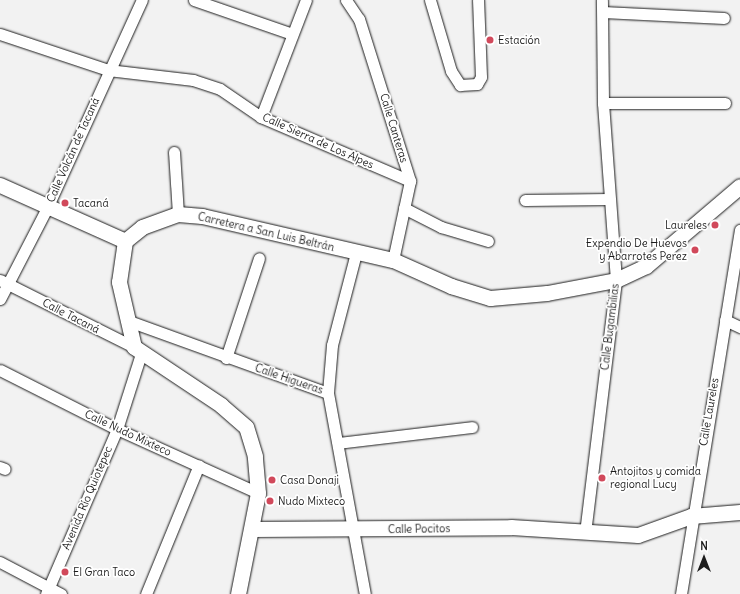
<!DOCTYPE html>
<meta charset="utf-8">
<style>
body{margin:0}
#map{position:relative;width:740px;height:594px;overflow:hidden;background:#f2f2f2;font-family:Delius,sans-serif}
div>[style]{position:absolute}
.roads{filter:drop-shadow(0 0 1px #1c1c1c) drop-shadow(0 0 1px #1c1c1c)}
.street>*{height:11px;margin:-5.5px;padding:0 5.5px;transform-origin:5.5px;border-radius:5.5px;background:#fff}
.secondary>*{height:15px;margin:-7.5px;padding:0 7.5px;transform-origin:7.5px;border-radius:7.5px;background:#fff}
.dots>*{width:11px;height:11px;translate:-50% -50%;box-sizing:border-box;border:2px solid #fff;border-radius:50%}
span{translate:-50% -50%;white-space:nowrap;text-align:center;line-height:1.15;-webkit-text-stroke:3.5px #fff;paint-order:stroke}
.poi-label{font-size:11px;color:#1c1c1c}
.left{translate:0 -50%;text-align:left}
.right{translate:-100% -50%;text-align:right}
.street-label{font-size:11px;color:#1c1c1c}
.north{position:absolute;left:684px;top:538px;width:40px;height:40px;-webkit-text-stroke:3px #fff;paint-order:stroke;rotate:0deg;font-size:11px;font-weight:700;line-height:16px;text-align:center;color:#1c1c1c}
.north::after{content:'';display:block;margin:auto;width:14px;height:18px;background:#1c1c1c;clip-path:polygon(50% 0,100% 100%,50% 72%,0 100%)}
</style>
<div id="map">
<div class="roads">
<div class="street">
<div style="left:194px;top:0;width:104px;rotate:19.1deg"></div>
<div style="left:346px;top:0;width:23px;rotate:56deg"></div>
<div style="left:359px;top:19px;width:170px;rotate:72.5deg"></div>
<div style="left:410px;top:181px;width:81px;rotate:102.1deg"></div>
<div style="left:430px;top:0;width:74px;rotate:73.5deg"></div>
<div style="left:451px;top:71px;width:17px;rotate:57deg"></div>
<div style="left:460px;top:85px;width:17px;rotate:-3deg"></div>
<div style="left:477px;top:84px;width:8px;rotate:-60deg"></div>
<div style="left:481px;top:77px;width:77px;rotate:-92.2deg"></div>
<div style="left:603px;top:12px;width:121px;rotate:2.8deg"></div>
<div style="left:0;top:34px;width:114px;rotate:18.4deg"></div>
<div style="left:108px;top:70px;width:86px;rotate:6.7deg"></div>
<div style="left:193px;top:80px;width:28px;rotate:18deg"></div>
<div style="left:220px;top:89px;width:50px;rotate:34.3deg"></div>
<div style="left:261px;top:117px;width:162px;rotate:23.2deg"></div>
<div style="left:603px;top:103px;width:122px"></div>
<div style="left:261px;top:117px;width:125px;rotate:-69deg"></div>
<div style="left:174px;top:152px;width:62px;rotate:86.3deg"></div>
<div style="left:525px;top:200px;width:84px;rotate:-0.7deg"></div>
<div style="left:404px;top:208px;width:42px;rotate:27.2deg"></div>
<div style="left:441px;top:227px;width:49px;rotate:16.6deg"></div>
<div style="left:356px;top:253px;width:95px;rotate:104.6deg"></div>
<div style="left:332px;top:345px;width:48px;rotate:94.8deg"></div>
<div style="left:328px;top:393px;width:204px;rotate:79.6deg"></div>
<div style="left:0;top:280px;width:150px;rotate:26.6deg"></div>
<div style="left:0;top:299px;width:102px;rotate:-62.7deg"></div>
<div style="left:47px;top:208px;width:229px;rotate:-65.5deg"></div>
<div style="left:126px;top:320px;width:215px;rotate:19.9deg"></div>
<div style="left:725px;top:320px;width:17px;rotate:25deg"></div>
<div style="left:226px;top:358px;width:105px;rotate:-71.7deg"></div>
<div style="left:0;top:370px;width:131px;rotate:26.8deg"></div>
<div style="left:117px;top:429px;width:155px;rotate:24.4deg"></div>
<div style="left:338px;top:443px;width:135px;rotate:-6.8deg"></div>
<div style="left:0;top:467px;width:5px;rotate:22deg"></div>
<div style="left:585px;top:533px;width:255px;rotate:-83deg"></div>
<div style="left:616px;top:280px;width:177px;rotate:-94.2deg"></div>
<div style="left:603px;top:103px;width:103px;rotate:-90.6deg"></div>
<div style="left:0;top:562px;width:69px;rotate:27.7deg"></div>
<div style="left:46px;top:594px;width:180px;rotate:-66.7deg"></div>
<div style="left:117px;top:429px;width:79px;rotate:-72.3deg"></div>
<div style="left:146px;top:594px;width:139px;rotate:-67.7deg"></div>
<div style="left:681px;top:594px;width:369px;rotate:-80.8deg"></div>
</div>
<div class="secondary">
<div style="left:0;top:185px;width:137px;rotate:24.1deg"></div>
<div style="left:252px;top:529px;width:259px;rotate:-0.4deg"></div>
<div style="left:511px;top:527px;width:127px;rotate:3.6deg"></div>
<div style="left:638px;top:535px;width:56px;rotate:-19.7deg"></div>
<div style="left:691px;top:516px;width:49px;rotate:-4.7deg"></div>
<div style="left:238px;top:594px;width:103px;rotate:-78.8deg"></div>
<div style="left:258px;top:493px;width:37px;rotate:-95deg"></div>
<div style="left:255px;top:456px;width:30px;rotate:-107deg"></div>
<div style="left:246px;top:427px;width:33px;rotate:-139deg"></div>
<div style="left:221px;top:405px;width:105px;rotate:-146.3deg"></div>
<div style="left:134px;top:347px;width:67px;rotate:-103deg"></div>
<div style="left:119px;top:282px;width:41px;rotate:-81.7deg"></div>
<div style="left:125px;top:241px;width:22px;rotate:-39deg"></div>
<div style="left:142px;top:227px;width:38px;rotate:-20deg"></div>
<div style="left:178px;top:214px;width:24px;rotate:5deg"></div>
<div style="left:202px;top:216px;width:196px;rotate:13deg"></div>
<div style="left:393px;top:260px;width:64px;rotate:24.1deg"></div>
<div style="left:451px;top:286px;width:41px;rotate:17.1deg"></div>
<div style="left:490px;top:298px;width:57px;rotate:-5deg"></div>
<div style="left:547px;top:293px;width:70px;rotate:-10.7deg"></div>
<div style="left:616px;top:280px;width:33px;rotate:-25deg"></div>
<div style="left:646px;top:266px;width:123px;rotate:-40.4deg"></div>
</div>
</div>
<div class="dots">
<div style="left:490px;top:40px;background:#d1495b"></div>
<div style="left:65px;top:203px;background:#d1495b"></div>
<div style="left:715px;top:225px;background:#d1495b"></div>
<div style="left:695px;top:250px;background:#d1495b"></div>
<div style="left:602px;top:478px;background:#d1495b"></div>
<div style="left:272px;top:480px;background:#d1495b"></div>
<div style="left:270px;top:501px;background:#d1495b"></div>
<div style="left:65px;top:572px;background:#d1495b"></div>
</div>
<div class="poi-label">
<span class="left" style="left:498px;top:40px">Estación</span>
<span class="left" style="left:73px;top:203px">Tacaná</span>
<span class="right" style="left:707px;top:225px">Laureles</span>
<span class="right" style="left:687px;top:250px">Expendio De Huevos<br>y Abarrotes Perez</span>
<span class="left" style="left:610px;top:478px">Antojitos y comida<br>regional Lucy</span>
<span class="left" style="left:280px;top:480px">Casa Donaji</span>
<span class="left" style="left:278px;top:501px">Nudo Mixteco</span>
<span class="left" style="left:73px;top:572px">El Gran Taco</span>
</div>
<div class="street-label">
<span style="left:394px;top:128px;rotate:73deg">Calle Canteras</span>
<span style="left:318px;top:141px;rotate:24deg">Calle Sierra de Los Alpes</span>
<span style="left:73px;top:150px;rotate:-66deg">Calle Volcán de Tacaná</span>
<span style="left:266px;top:232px;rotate:13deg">Carretera a San Luis Beltrán</span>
<span style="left:71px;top:316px;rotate:27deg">Calle Tacaná</span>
<span style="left:610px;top:327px;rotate:-83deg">Calle Bugambilias</span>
<span style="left:289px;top:379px;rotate:19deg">Calle Higueras</span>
<span style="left:709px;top:412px;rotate:-80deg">Calle Laureles</span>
<span style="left:128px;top:433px;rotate:25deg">Calle Nudo Mixteco</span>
<span style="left:87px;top:498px;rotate:-67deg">Avenida Río Quiotepec</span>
<span style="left:419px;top:529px;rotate:-1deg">Calle Pocitos</span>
</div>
<div class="north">N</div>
</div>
